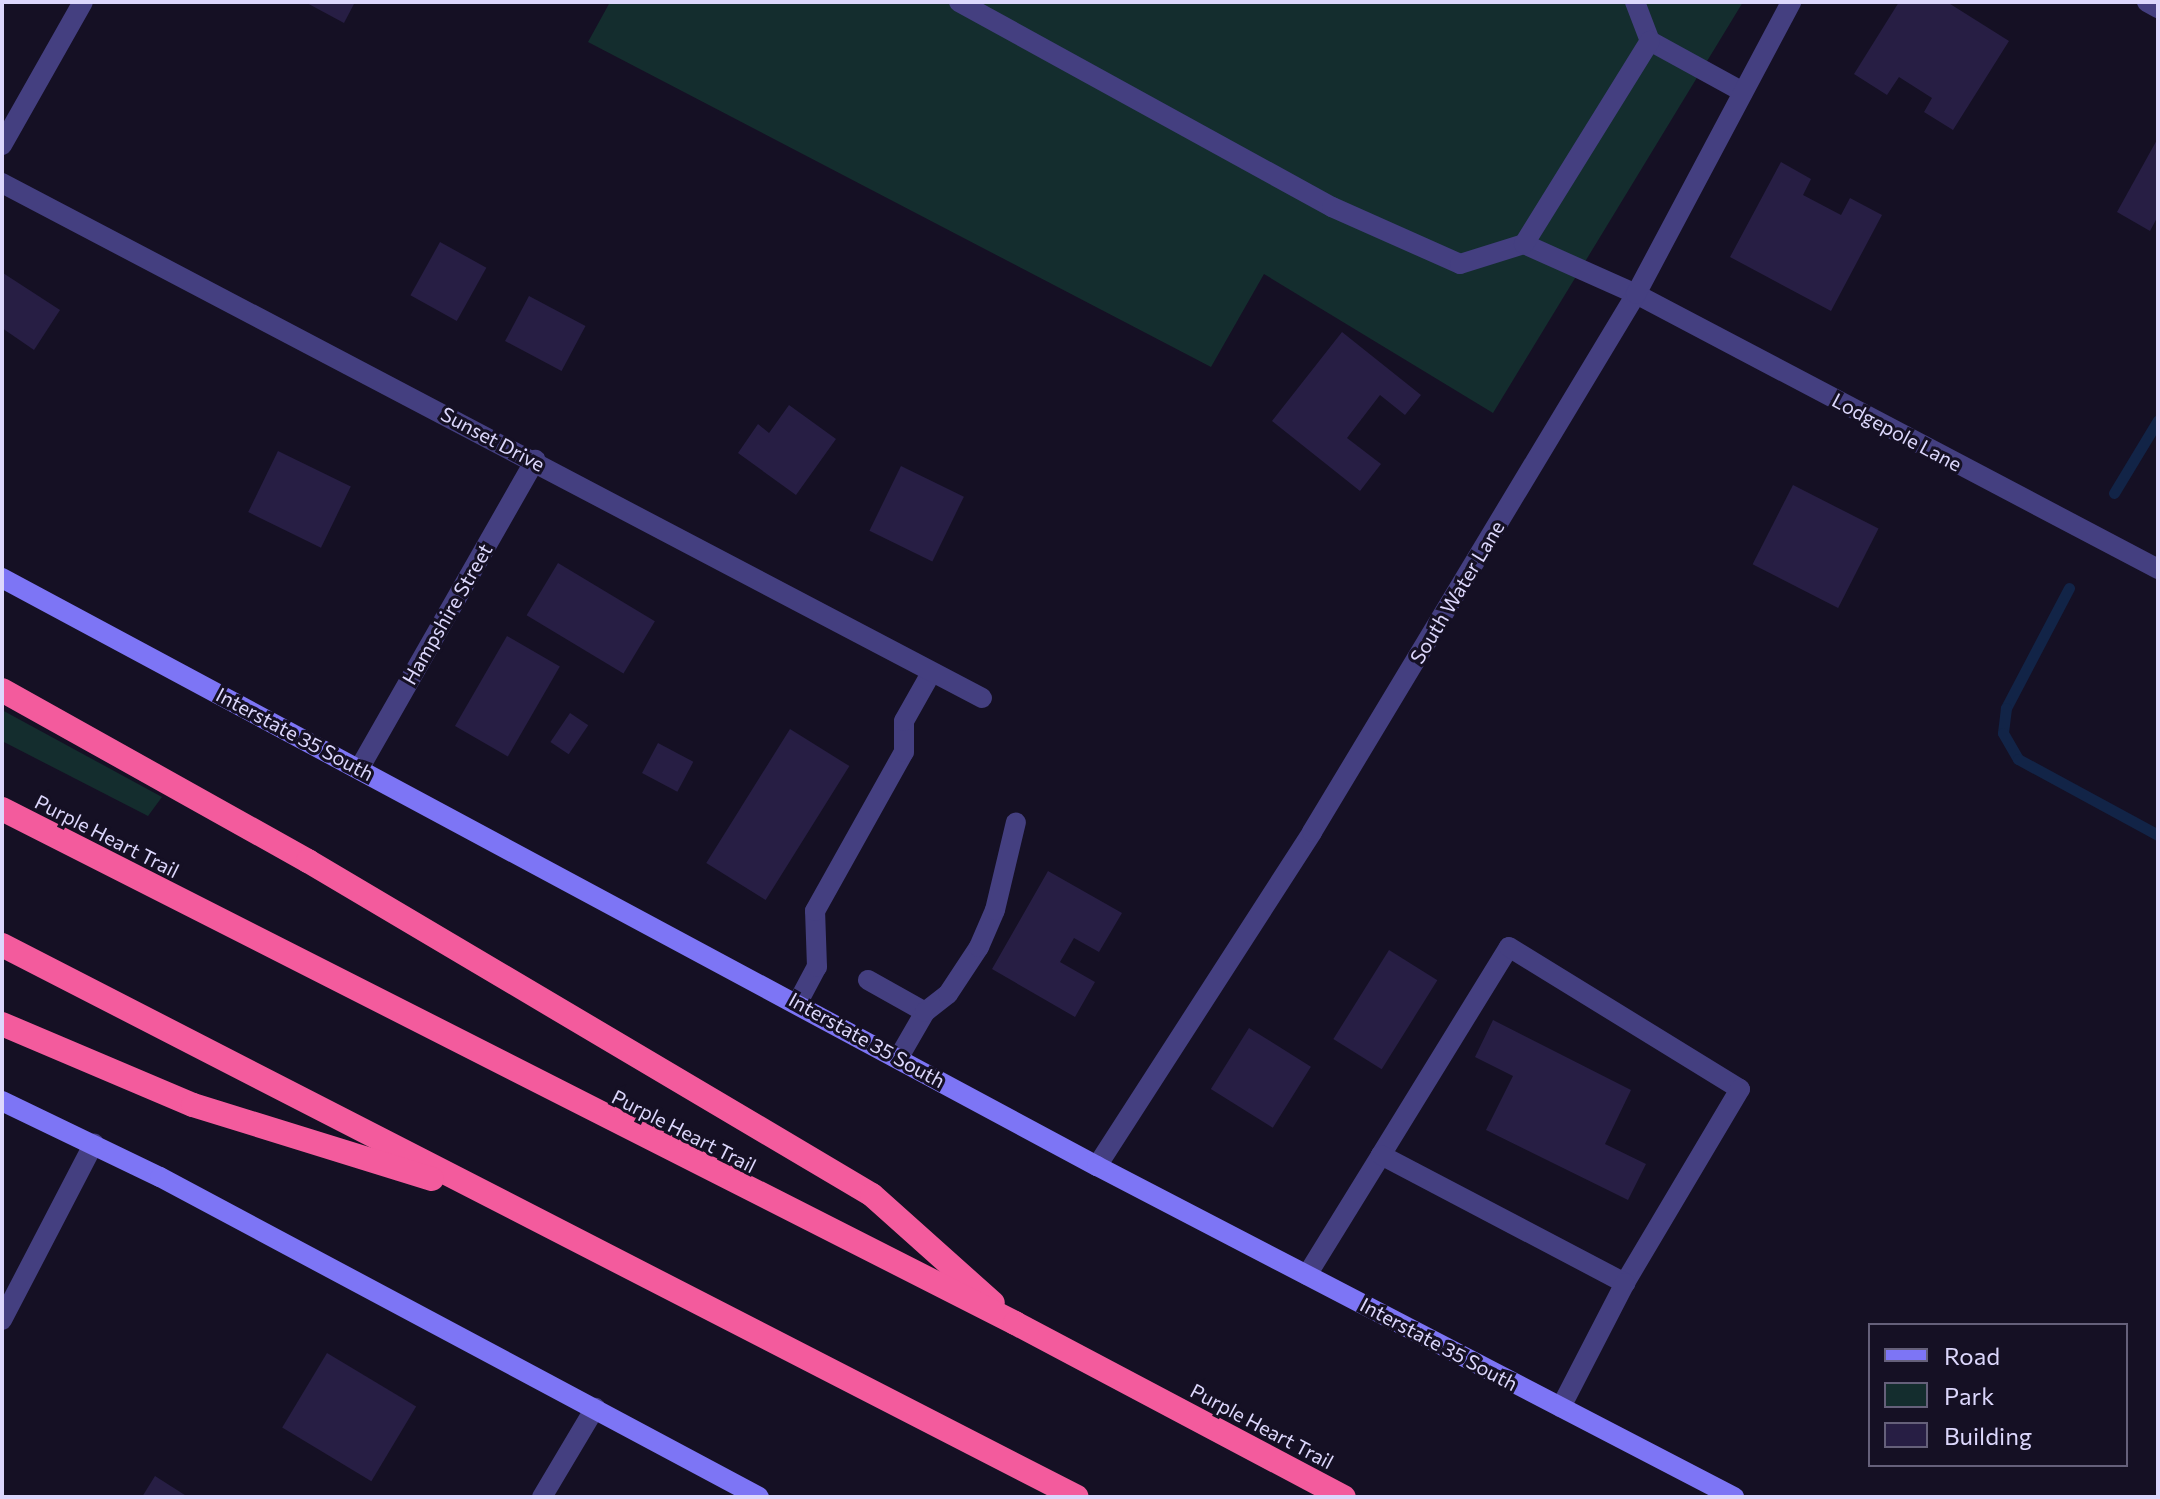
<!DOCTYPE html>
<style>
body{margin:0}
#map{position:relative;width:2160px;height:1499px;overflow:hidden;background:#151024;font-family:Commissioner,sans-serif}
div>[style]{position:absolute}
.green>*{inset:0;background:#142d2e}
.stream>*{height:11px;margin:-5.5px;padding:0 5.5px;transform-origin:5.5px;border-radius:5.5px;background:#122447}
.building>*{inset:0;background:#271e44;transform-origin:0 0}
.service>*{height:20px;margin:-10px;padding:0 10px;transform-origin:10px;border-radius:10px;background:#443f80}
.minor>*{height:20px;margin:-10px;padding:0 10px;transform-origin:10px;border-radius:10px;background:#443f80}
.secondary>*{height:20px;margin:-10px;padding:0 10px;transform-origin:10px;border-radius:10px;background:#7d75f5}
.motorway>*{height:24px;margin:-12px;padding:0 12px;transform-origin:12px;border-radius:12px;background:#f35b9d}
span{translate:-50% -50%;white-space:nowrap;text-align:center;line-height:1.15;-webkit-text-stroke:6px #151024;paint-order:stroke}
.street-label{font-size:20px;color:#dcd7fc}
.frame{position:absolute;inset:0;border:4px solid #dcd7fc;pointer-events:none}
.legend{position:absolute;left:1868px;top:1323px;width:260px;height:144px;box-sizing:border-box;background:#151024;border:2px solid #65607a;margin:0;padding:10px 14px;list-style:none;font-size:24px;color:#dcd7fc}
.legend li{display:flex;align-items:center;gap:16px;height:40px}
.legend b{width:40px;border:2px solid #65607a}
</style>
<div id="map">
<div class="green">
<div style="clip-path:polygon(610px 2px,1743px 2px,1493px 413px,1264px 274px,1211px 367px,588px 42px)"></div>
<div style="clip-path:polygon(2px 710px,162px 797px,148px 816px,2px 741px)"></div>
</div>
<div class="stream">
<div style="left:2114px;top:493px;width:85px;rotate:-58.9deg"></div>
<div style="left:2069px;top:588px;width:136px;rotate:117.7deg"></div>
<div style="left:2006px;top:708px;width:25px;rotate:97deg"></div>
<div style="left:2003px;top:733px;width:30px;rotate:60deg"></div>
<div style="left:2018px;top:759px;width:159px;rotate:28.5deg"></div>
</div>
<div class="building">
<div style="clip-path:polygon(305px 2px,355px 2px,344px 23px)"></div>
<div style="clip-path:polygon(1899px 2px,1947px 2px,2009px 41px,1953px 130px,1924px 112px,1932px 98px,1899px 77px,1887px 95px,1854px 74px)"></div>
<div style="clip-path:polygon(2158px 138px,2158px 216px,2150px 231px,2117px 212px)"></div>
<div style="clip-path:polygon(1781px 162px,1811px 179px,1803px 195px,1841px 215px,1850px 198px,1882px 215px,1831px 311px,1730px 257px)"></div>
<div style="left:440px;top:242px;width:53px;height:61px;rotate:29deg"></div>
<div style="clip-path:polygon(3px 273px,60px 310px,34px 350px,2px 328px)"></div>
<div style="left:529px;top:296px;width:64px;height:51px;rotate:28deg"></div>
<div style="clip-path:polygon(1342px 332px,1421px 395px,1405px 415px,1380px 395px,1347px 438px,1381px 464px,1360px 491px,1272px 421px)"></div>
<div style="clip-path:polygon(789px 405px,836px 439px,796px 495px,738px 453px,758px 424px,769px 433px)"></div>
<div style="left:278px;top:451px;width:81px;height:68px;rotate:26deg"></div>
<div style="left:901px;top:466px;width:70px;height:72px;rotate:26deg"></div>
<div style="left:1793px;top:485px;width:96px;height:89px;rotate:27deg"></div>
<div style="left:558px;top:563px;width:113px;height:61px;rotate:31deg"></div>
<div style="left:507px;top:636px;width:61px;height:104px;rotate:30deg"></div>
<div style="left:570px;top:713px;width:22px;height:35px;rotate:34deg"></div>
<div style="left:790px;top:729px;width:70px;height:158px;rotate:32deg"></div>
<div style="left:658px;top:743px;width:40px;height:34px;rotate:28deg"></div>
<div style="clip-path:polygon(1048px 871px,1122px 913px,1099px 952px,1074px 938px,1060px 962px,1095px 982px,1075px 1017px,992px 969px)"></div>
<div style="left:1389px;top:950px;width:57px;height:105px;rotate:32deg"></div>
<div style="clip-path:polygon(1493px 1020px,1631px 1090px,1605px 1144px,1646px 1164px,1628px 1200px,1486px 1130px,1513px 1076px,1475px 1057px)"></div>
<div style="left:1249px;top:1028px;width:73px;height:72px;rotate:32deg"></div>
<div style="left:327px;top:1353px;width:104px;height:87px;rotate:31deg"></div>
<div style="clip-path:polygon(155px 1476px,188px 1497px,142px 1497px)"></div>
</div>
<div class="service">
<div style="left:868px;top:980px;width:65px;rotate:29.3deg"></div>
<div style="left:798px;top:1002px;width:40px;rotate:-62deg"></div>
<div style="left:817px;top:967px;width:56px;rotate:-92deg"></div>
<div style="left:815px;top:911px;width:182px;rotate:-60.8deg"></div>
<div style="left:904px;top:752px;width:31px;rotate:-90deg"></div>
<div style="left:904px;top:721px;width:55px;rotate:-60.6deg"></div>
<div style="left:899px;top:1057px;width:52px;rotate:-60deg"></div>
<div style="left:925px;top:1012px;width:29px;rotate:-38deg"></div>
<div style="left:948px;top:994px;width:56px;rotate:-56.6deg"></div>
<div style="left:979px;top:947px;width:40px;rotate:-66.6deg"></div>
<div style="left:995px;top:910px;width:90px;rotate:-76.6deg"></div>
<div style="left:1381px;top:1155px;width:244px;rotate:-58.4deg"></div>
<div style="left:1509px;top:947px;width:271px;rotate:31.6deg"></div>
<div style="left:1740px;top:1089px;width:226px;rotate:120.7deg"></div>
<div style="left:1307px;top:1275px;width:141px;rotate:-58.3deg"></div>
<div style="left:1381px;top:1155px;width:276px;rotate:27.7deg"></div>
<div style="left:1625px;top:1283px;width:140px;rotate:117.3deg"></div>
<div style="left:2px;top:1320px;width:199px;rotate:-62.5deg"></div>
<div style="left:542px;top:1497px;width:104px;rotate:-59.2deg"></div>
</div>
<div class="minor">
<div style="left:959px;top:2px;width:426px;rotate:28.8deg"></div>
<div style="left:1332px;top:207px;width:140px;rotate:24deg"></div>
<div style="left:1460px;top:264px;width:67px;rotate:-17.4deg"></div>
<div style="left:1524px;top:244px;width:123px;rotate:24.1deg"></div>
<div style="left:1636px;top:294px;width:590px;rotate:27.78deg"></div>
<div style="left:1635px;top:2px;width:42px;rotate:69deg"></div>
<div style="left:1650px;top:41px;width:106px;rotate:28.7deg"></div>
<div style="left:2147px;top:2px;width:13px;rotate:29deg"></div>
<div style="left:2px;top:145px;width:164px;rotate:-60.5deg"></div>
<div style="left:2px;top:183px;width:1107px;rotate:27.72deg"></div>
<div style="left:1524px;top:244px;width:239px;rotate:-58.2deg"></div>
<div style="left:359px;top:769px;width:356px;rotate:-60.3deg"></div>
<div style="left:1097px;top:1166px;width:397px;rotate:-57.2deg"></div>
<div style="left:1312px;top:832px;width:628px;rotate:-58.94deg"></div>
<div style="left:1636px;top:294px;width:331px;rotate:-62deg"></div>
</div>
<div class="secondary">
<div style="left:2px;top:578px;width:1243px;rotate:28.24deg"></div>
<div style="left:1097px;top:1166px;width:718px;rotate:27.46deg"></div>
<div style="left:2px;top:1101px;width:175px;rotate:25.7deg"></div>
<div style="left:160px;top:1177px;width:679px;rotate:28.11deg"></div>
</div>
<div class="motorway">
<div style="left:2px;top:690px;width:351px;rotate:29.2deg"></div>
<div style="left:308px;top:861px;width:655px;rotate:30.63deg"></div>
<div style="left:872px;top:1195px;width:162px;rotate:41.8deg"></div>
<div style="left:2px;top:809px;width:1136px;rotate:26.9deg"></div>
<div style="left:1015px;top:1323px;width:372px;rotate:27.9deg"></div>
<div style="left:2px;top:945px;width:1208px;rotate:27.18deg"></div>
<div style="left:2px;top:1024px;width:207px;rotate:23deg"></div>
<div style="left:193px;top:1105px;width:250px;rotate:17.2deg"></div>
</div>
<div class="street-label">
<span style="left:1897px;top:432px;rotate:28deg">Lodgepole Lane</span>
<span style="left:493px;top:439px;rotate:28deg">Sunset Drive</span>
<span style="left:1457px;top:592px;rotate:-59deg">South Water Lane</span>
<span style="left:447px;top:614px;rotate:-60deg">Hampshire Street</span>
<span style="left:295px;top:734px;rotate:28deg">Interstate 35 South</span>
<span style="left:107px;top:836px;rotate:27deg">Purple Heart Trail</span>
<span style="left:867px;top:1040px;rotate:29deg">Interstate 35 South</span>
<span style="left:684px;top:1131px;rotate:27deg">Purple Heart Trail</span>
<span style="left:1439px;top:1344px;rotate:28deg">Interstate 35 South</span>
<span style="left:1262px;top:1426px;rotate:28deg">Purple Heart Trail</span>
</div>
<div class="frame"></div>
<ul class="legend">
<li><b style="height:10px;background:#7d75f5"></b>Road</li>
<li><b style="height:22px;background:#142d2e"></b>Park</li>
<li><b style="height:22px;background:#271e44"></b>Building</li>
</ul>
</div>
